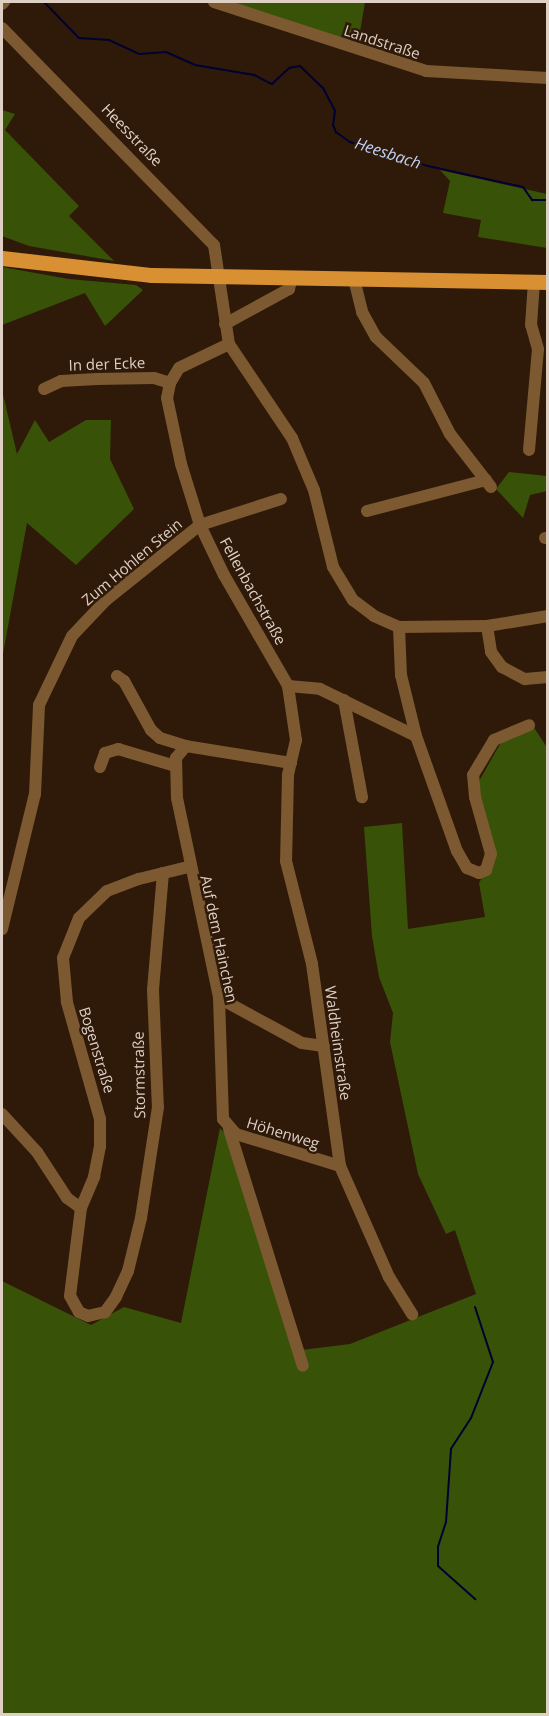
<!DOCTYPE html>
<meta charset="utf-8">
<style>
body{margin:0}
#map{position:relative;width:549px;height:1716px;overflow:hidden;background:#2f1a09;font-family:"Open Sans",sans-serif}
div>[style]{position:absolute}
.green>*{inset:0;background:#385207}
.stream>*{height:2px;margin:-1px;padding:0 1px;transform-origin:1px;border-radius:1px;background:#000031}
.minor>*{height:12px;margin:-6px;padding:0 6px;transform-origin:6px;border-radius:6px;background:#7c5931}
.major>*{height:15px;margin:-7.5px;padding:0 7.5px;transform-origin:7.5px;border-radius:7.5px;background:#d99032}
span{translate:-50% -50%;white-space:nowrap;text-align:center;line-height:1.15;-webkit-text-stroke:5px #2f1a09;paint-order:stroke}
.street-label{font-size:15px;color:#dfd0c6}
.water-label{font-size:16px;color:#c1d4f7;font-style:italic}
.frame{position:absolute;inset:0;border:3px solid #dfd0c6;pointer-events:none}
</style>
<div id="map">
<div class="green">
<div style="clip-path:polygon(230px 2px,365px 2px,358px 44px)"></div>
<div style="clip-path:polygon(2px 110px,15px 114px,5px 130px,79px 206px,69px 216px,114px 261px,29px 246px,2px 236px)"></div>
<div style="clip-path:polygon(440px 170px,547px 194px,547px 248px,478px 237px,481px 220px,443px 213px,450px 181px)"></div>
<div style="clip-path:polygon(2px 267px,69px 279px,136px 285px,143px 290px,105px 326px,85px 293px,2px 325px)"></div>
<div style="clip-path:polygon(2px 390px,17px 454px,35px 420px,49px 442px,86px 420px,111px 420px,110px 459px,134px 509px,76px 565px,27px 523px,2px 659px)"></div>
<div style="clip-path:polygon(509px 472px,547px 476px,547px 491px,530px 495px,523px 518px,496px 489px)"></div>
<div style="clip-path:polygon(533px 726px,548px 749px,547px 1714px,2px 1714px,2px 1281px,91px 1325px,124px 1307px,181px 1323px,220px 1128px,228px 1137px,293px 1351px,350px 1344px,476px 1294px,455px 1230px,446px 1234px,418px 1174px,390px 1042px,393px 1013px,379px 977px,372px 936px,364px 827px,402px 823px,408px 929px,485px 917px,479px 883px,488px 867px,478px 783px,500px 744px)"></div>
</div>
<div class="stream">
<div style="left:44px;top:2px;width:50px;rotate:45.8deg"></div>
<div style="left:79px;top:38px;width:30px;rotate:4deg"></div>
<div style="left:109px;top:40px;width:33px;rotate:25deg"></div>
<div style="left:139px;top:54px;width:27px;rotate:-4deg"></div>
<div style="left:166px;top:52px;width:32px;rotate:24deg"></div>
<div style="left:195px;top:65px;width:60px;rotate:9.6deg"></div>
<div style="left:254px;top:75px;width:20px;rotate:27deg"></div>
<div style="left:272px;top:84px;width:23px;rotate:-43deg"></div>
<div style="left:289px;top:68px;width:11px;rotate:-10deg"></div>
<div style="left:300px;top:66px;width:32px;rotate:44deg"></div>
<div style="left:323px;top:88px;width:26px;rotate:62deg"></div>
<div style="left:335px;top:111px;width:14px;rotate:98deg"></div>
<div style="left:333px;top:125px;width:8px;rotate:67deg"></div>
<div style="left:336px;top:132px;width:17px;rotate:36deg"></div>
<div style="left:350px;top:142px;width:82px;rotate:17.1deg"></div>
<div style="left:428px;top:166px;width:97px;rotate:12.5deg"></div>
<div style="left:523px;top:187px;width:16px;rotate:55deg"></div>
<div style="left:532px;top:200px;width:16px"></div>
<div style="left:475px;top:1307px;width:58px;rotate:71.9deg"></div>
<div style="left:493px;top:1362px;width:60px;rotate:111.4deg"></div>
<div style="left:471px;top:1418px;width:37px;rotate:123deg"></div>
<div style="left:451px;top:1449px;width:73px;rotate:93.9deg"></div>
<div style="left:446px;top:1522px;width:26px;rotate:108deg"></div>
<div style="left:438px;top:1547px;width:19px;rotate:90deg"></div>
<div style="left:438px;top:1566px;width:50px;rotate:41.7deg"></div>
</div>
<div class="minor">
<div style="left:214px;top:2px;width:223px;rotate:18deg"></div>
<div style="left:426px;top:71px;width:122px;rotate:3.3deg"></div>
<div style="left:2px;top:4px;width:3px;rotate:-45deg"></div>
<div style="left:2px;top:28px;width:303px;rotate:45.7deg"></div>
<div style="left:214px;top:245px;width:100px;rotate:81.4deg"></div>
<div style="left:229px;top:344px;width:113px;rotate:56.2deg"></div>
<div style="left:292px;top:438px;width:56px;rotate:67.1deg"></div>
<div style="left:314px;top:490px;width:79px;rotate:76.1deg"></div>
<div style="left:333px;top:567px;width:39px;rotate:59deg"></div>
<div style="left:353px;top:600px;width:26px;rotate:37deg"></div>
<div style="left:374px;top:616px;width:27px;rotate:24deg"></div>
<div style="left:399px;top:627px;width:88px;rotate:-0.7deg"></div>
<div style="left:487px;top:626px;width:62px;rotate:-9.3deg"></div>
<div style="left:354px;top:279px;width:34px;rotate:76deg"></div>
<div style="left:362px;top:312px;width:29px;rotate:61deg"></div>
<div style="left:376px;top:337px;width:66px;rotate:43.8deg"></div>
<div style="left:424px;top:383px;width:57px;rotate:63deg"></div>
<div style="left:450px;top:434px;width:67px;rotate:52.3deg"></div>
<div style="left:225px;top:324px;width:73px;rotate:-28.7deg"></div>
<div style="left:289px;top:289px;width:12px;rotate:-76deg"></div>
<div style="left:229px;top:344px;width:55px;rotate:154.4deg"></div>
<div style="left:179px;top:368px;width:17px;rotate:121deg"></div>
<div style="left:170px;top:383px;width:15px;rotate:101deg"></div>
<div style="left:167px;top:398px;width:67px;rotate:78deg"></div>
<div style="left:181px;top:464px;width:64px;rotate:72.7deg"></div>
<div style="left:200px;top:525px;width:55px;rotate:64.4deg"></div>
<div style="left:224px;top:575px;width:128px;rotate:60deg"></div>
<div style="left:288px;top:686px;width:55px;rotate:81.6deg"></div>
<div style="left:296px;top:740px;width:36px;rotate:103deg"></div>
<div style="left:288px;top:775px;width:86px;rotate:91.3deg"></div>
<div style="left:286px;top:861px;width:106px;rotate:75.8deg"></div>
<div style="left:312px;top:964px;width:204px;rotate:82.1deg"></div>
<div style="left:340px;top:1166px;width:121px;rotate:66.2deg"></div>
<div style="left:389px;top:1277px;width:44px;rotate:58.1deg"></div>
<div style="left:44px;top:389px;width:19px;rotate:-25deg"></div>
<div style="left:61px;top:381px;width:36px;rotate:-3deg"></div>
<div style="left:97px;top:379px;width:57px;rotate:-1deg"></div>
<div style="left:154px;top:378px;width:17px;rotate:17deg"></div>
<div style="left:529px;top:450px;width:101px;rotate:-84.9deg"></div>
<div style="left:538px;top:349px;width:25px;rotate:-106deg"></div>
<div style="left:531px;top:325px;width:43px;rotate:-86deg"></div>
<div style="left:367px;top:511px;width:123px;rotate:-14.6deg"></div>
<div style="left:545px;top:538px;width:3px"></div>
<div style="left:487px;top:626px;width:26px;rotate:81deg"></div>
<div style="left:491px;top:652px;width:19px;rotate:54deg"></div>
<div style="left:502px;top:667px;width:26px;rotate:28deg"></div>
<div style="left:525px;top:679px;width:23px;rotate:-5deg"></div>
<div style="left:117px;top:676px;width:9px;rotate:36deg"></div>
<div style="left:124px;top:681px;width:56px;rotate:61.1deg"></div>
<div style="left:151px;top:730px;width:12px;rotate:42deg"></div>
<div style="left:160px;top:738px;width:27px;rotate:17deg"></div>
<div style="left:288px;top:686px;width:32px;rotate:5deg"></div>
<div style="left:320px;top:689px;width:107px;rotate:26.1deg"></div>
<div style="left:416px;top:736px;width:63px;rotate:-103.8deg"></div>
<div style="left:401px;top:675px;width:48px;rotate:-92.4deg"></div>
<div style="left:344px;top:700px;width:99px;rotate:79.5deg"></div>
<div style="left:416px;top:736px;width:122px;rotate:70.4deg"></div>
<div style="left:457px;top:851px;width:20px;rotate:60deg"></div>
<div style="left:467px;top:868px;width:13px;rotate:23deg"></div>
<div style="left:479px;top:873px;width:8px;rotate:-23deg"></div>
<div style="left:486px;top:870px;width:17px;rotate:-73deg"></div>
<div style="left:491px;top:854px;width:59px;rotate:-105.7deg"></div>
<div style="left:475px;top:797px;width:22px;rotate:-95deg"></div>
<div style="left:473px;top:775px;width:41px;rotate:-59deg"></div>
<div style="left:494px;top:740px;width:38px;rotate:-23deg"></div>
<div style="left:291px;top:763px;width:106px;rotate:-170.8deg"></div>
<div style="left:186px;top:746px;width:16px;rotate:130deg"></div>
<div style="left:176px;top:758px;width:40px;rotate:88.6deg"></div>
<div style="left:177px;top:798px;width:204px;rotate:78.1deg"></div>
<div style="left:219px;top:998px;width:121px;rotate:88.1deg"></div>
<div style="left:223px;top:1119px;width:20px;rotate:49deg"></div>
<div style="left:236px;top:1134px;width:109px;rotate:17.1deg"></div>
<div style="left:100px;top:767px;width:15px;rotate:-70deg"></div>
<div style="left:105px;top:753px;width:14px;rotate:-17deg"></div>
<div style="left:118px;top:749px;width:59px;rotate:16.6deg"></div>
<div style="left:163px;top:873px;width:117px;rotate:94.9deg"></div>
<div style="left:153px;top:990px;width:117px;rotate:87.6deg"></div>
<div style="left:158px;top:1107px;width:112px;rotate:98.7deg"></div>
<div style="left:141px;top:1218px;width:55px;rotate:103.8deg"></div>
<div style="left:128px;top:1271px;width:29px;rotate:115deg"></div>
<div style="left:116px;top:1297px;width:19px;rotate:126deg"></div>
<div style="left:105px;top:1312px;width:17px;rotate:167deg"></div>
<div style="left:88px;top:1316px;width:10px;rotate:-156deg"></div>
<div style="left:79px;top:1312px;width:18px;rotate:-119deg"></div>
<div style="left:70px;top:1296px;width:89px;rotate:-82.9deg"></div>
<div style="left:81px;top:1208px;width:34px;rotate:-67deg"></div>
<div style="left:94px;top:1177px;width:31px;rotate:-79deg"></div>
<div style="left:100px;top:1147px;width:28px;rotate:-90deg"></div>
<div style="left:100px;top:1119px;width:122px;rotate:-105.8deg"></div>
<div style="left:67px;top:1002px;width:44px;rotate:-95.2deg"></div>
<div style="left:63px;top:958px;width:43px;rotate:-68.2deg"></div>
<div style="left:79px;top:918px;width:39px;rotate:-44deg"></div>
<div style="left:107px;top:891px;width:34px;rotate:-21deg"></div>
<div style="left:139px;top:879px;width:50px;rotate:-13.8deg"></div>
<div style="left:2px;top:929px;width:139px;rotate:-76.3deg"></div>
<div style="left:35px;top:794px;width:89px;rotate:-87.4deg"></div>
<div style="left:39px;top:705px;width:76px;rotate:-64.4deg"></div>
<div style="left:72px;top:636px;width:50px;rotate:-46.6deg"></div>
<div style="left:106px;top:600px;width:120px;rotate:-38.6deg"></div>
<div style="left:200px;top:525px;width:85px;rotate:-17.8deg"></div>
<div style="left:219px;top:998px;width:94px;rotate:28.5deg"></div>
<div style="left:302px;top:1043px;width:22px;rotate:8deg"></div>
<div style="left:2px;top:1114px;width:52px;rotate:47.4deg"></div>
<div style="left:37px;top:1152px;width:55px;rotate:56.9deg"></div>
<div style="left:67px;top:1198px;width:17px;rotate:36deg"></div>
<div style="left:229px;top:1129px;width:248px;rotate:72.7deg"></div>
</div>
<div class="major">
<div style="left:2px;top:258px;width:151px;rotate:6.5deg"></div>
<div style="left:152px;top:275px;width:396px;rotate:1deg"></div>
</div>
<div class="street-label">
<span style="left:382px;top:42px;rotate:18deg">Landstraße</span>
<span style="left:132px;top:135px;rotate:46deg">Heesstraße</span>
<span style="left:107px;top:364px;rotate:-2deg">In der Ecke</span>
<span style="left:132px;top:562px;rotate:-40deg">Zum Hohlen Stein</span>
<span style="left:253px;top:591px;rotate:61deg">Fellenbachstraße</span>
<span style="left:219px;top:939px;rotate:78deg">Auf dem Hainchen</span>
<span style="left:338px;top:1043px;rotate:82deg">Waldheimstraße</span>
<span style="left:97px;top:1050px;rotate:73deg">Bogenstraße</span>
<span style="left:139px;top:1075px;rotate:-91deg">Stormstraße</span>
<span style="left:283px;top:1133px;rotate:17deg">Höhenweg</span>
</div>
<div class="water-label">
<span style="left:388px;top:153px;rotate:18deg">Heesbach</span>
</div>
<div class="frame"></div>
</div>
